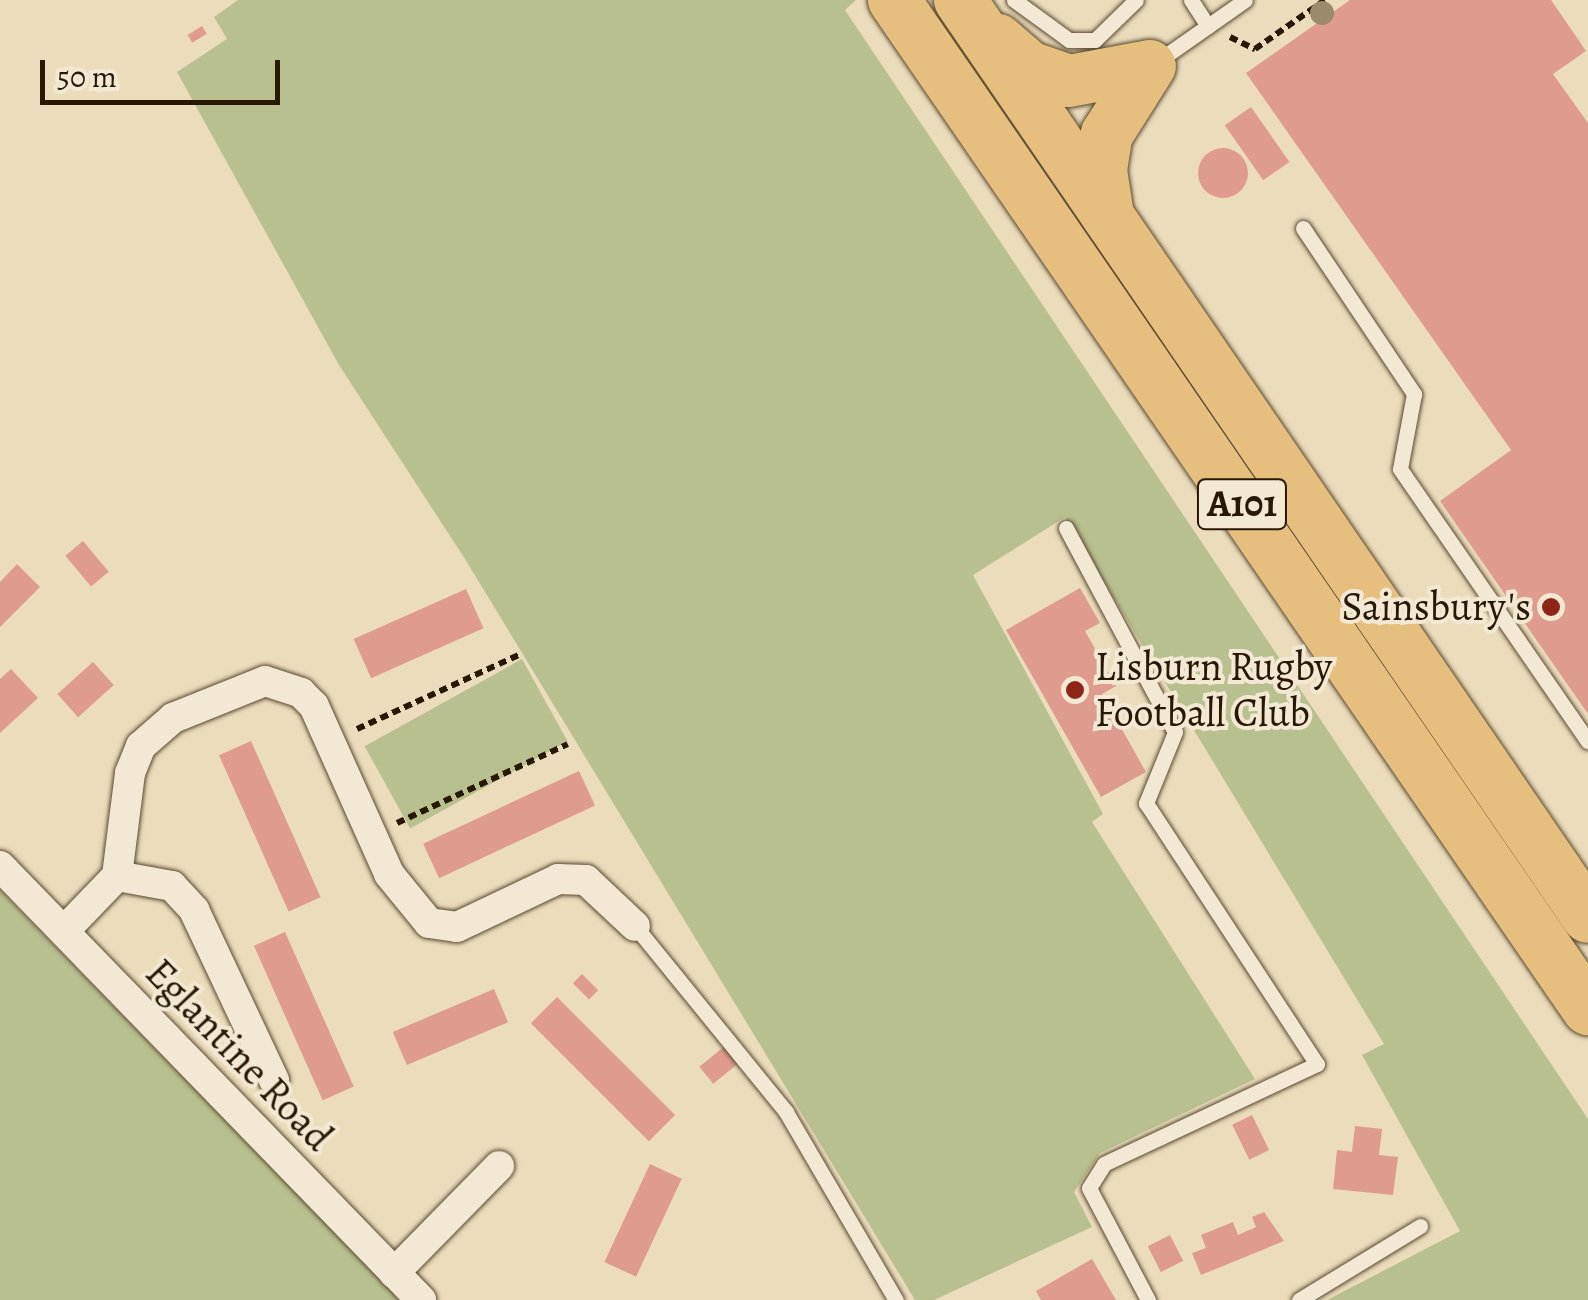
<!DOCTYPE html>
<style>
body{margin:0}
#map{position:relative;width:1588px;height:1300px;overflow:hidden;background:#ebdcbc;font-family:Alegreya,serif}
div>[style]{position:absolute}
.green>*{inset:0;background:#b9c08f;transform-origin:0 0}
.building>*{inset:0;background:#df9c8e;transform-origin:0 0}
.round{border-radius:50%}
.path>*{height:6px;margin-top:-3px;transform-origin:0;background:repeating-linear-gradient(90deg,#281802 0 8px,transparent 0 13px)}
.roads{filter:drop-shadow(0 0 2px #594930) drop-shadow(0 0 2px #594930)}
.service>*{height:15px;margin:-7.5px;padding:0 7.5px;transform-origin:7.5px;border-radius:7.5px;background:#f2e8d3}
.minor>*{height:30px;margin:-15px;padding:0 15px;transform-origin:15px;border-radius:15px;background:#f2e8d3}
.trunk>*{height:52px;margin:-26px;padding:0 26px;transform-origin:26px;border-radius:26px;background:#e6be7e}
.trees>*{width:24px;height:24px;margin:-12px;border-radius:50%;background:#988c6d}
.dots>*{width:28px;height:28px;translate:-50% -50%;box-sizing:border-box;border:5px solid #f2e8d3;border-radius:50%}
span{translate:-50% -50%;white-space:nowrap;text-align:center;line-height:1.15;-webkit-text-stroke:8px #f2e8d3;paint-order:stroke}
.shield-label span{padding:2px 8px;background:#f2e8d3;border:2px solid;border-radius:8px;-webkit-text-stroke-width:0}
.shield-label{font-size:38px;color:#281802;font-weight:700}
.poi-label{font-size:40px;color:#281802}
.right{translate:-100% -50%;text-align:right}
.left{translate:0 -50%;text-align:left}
.street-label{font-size:40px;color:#281802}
.scale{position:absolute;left:40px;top:60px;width:240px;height:45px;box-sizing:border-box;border:5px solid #281802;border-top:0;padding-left:12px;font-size:30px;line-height:35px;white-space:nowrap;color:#281802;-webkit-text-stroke:8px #f2e8d3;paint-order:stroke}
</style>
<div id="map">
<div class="green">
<div style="clip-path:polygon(238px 0,856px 0,845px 10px,1588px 1119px,1588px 1300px,1327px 1300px,1460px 1231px,1362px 1055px,1384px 1044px,1065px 517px,973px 575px,1103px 814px,1092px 822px,1255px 1079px,1100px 1153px,1074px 1192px,1092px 1227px,934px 1300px,915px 1300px,465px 559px,339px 365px,177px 72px,227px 39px,214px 17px)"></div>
<div style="left:522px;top:659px;width:94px;height:180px;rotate:61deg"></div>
<div style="clip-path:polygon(0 890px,49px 940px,400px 1300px,0 1300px)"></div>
</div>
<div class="building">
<div style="clip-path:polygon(1350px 0,1551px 0,1586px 51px,1553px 74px,1588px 123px,1588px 714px,1440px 501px,1511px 450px,1246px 73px)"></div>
<div style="left:202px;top:26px;width:9px;height:17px;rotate:58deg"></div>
<div style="left:1251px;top:107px;width:67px;height:32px;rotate:55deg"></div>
<div class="round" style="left:1198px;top:148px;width:50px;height:50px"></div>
<div style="left:83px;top:541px;width:40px;height:23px;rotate:50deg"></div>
<div style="clip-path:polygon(17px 564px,40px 587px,0 627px,0 582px)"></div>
<div style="clip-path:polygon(1080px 588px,1100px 623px,1085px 631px,1116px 686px,1102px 694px,1146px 772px,1101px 797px,1006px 630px)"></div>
<div style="left:466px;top:589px;width:43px;height:123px;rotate:66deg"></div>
<div style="left:93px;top:662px;width:31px;height:48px;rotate:48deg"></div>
<div style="clip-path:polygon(11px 669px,38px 698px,0 733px,0 679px)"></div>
<div style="left:251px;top:741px;width:171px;height:35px;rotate:66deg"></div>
<div style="left:579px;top:771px;width:38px;height:172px;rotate:65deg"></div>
<div style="left:285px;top:932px;width:169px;height:34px;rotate:66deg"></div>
<div style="left:582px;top:974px;width:23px;height:13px;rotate:45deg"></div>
<div style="left:494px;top:989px;width:36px;height:110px;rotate:67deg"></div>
<div style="left:557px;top:997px;width:167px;height:37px;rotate:45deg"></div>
<div style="left:725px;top:1046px;width:22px;height:33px;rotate:51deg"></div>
<div style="left:1252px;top:1115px;width:39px;height:22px;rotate:64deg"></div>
<div style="clip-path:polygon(1355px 1126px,1382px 1129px,1379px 1155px,1398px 1157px,1393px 1195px,1333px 1189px,1337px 1150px,1352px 1152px)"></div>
<div style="left:650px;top:1164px;width:35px;height:108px;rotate:25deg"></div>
<div style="clip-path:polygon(1264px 1212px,1284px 1241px,1201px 1275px,1192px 1253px,1206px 1248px,1201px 1235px,1233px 1222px,1238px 1235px,1256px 1227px,1252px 1217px)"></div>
<div style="left:1170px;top:1235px;width:29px;height:25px;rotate:63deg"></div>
<div style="clip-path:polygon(1092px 1259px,1116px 1300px,1041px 1300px,1036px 1291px)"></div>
</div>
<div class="path">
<div style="left:1230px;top:37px;width:28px;rotate:26deg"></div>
<div style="left:1255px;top:49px;width:85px;rotate:-35deg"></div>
<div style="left:357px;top:729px;width:178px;rotate:-24.6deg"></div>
<div style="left:397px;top:823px;width:188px;rotate:-24.8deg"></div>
</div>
<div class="roads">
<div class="service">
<div style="left:1014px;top:0;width:68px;rotate:36deg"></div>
<div style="left:1069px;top:40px;width:26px"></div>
<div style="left:1095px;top:40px;width:57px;rotate:-44.3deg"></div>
<div style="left:1191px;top:0;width:31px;rotate:57deg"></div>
<div style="left:1158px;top:61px;width:106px;rotate:-35deg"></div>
<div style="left:1303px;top:228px;width:200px;rotate:56.2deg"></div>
<div style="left:1414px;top:394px;width:76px;rotate:100.6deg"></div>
<div style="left:1400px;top:469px;width:331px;rotate:55.4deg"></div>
<div style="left:1066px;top:528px;width:231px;rotate:61.9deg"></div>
<div style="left:1175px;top:732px;width:77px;rotate:112.2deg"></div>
<div style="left:1146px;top:803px;width:312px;rotate:56.8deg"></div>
<div style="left:1317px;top:1064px;width:235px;rotate:154.9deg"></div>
<div style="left:1104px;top:1164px;width:28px;rotate:122deg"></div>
<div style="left:1089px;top:1188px;width:127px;rotate:62.2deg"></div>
<div style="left:635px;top:926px;width:240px;rotate:50.9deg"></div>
<div style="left:786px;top:1112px;width:218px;rotate:59.7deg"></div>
<div style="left:1299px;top:1300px;width:142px;rotate:-31.4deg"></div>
</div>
<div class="minor">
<div style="left:0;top:866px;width:605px;rotate:45.87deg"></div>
<div style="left:117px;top:876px;width:56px;rotate:10.3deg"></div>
<div style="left:172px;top:886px;width:33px;rotate:47deg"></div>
<div style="left:194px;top:910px;width:188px;rotate:64.8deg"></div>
<div style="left:64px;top:931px;width:76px;rotate:-46.1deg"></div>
<div style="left:117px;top:876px;width:104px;rotate:-82.8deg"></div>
<div style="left:130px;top:773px;width:29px;rotate:-68deg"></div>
<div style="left:141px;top:746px;width:43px;rotate:-41.2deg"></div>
<div style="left:173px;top:718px;width:99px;rotate:-21.9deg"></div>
<div style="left:265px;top:681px;width:38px;rotate:18deg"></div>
<div style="left:301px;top:693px;width:18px;rotate:45deg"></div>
<div style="left:314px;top:706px;width:184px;rotate:65.9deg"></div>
<div style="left:389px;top:874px;width:63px;rotate:50.8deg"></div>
<div style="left:429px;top:923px;width:28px;rotate:8deg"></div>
<div style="left:457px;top:927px;width:112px;rotate:-25.4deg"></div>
<div style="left:558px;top:879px;width:28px;rotate:2deg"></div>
<div style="left:586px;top:880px;width:67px;rotate:43.2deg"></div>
<div style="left:394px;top:1273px;width:150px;rotate:-45.5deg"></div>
</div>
<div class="trunk">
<div style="left:894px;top:0;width:1225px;rotate:55.48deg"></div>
<div style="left:960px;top:0;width:1111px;rotate:55.6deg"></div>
<div style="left:998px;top:40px;width:41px;rotate:41.1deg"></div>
<div style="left:1029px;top:67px;width:42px;rotate:19.3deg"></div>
<div style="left:1069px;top:81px;width:82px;rotate:-10.5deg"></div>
<div style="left:1108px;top:216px;width:47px;rotate:-98.7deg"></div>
<div style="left:1101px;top:170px;width:36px;rotate:-81deg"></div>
<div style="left:1107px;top:134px;width:80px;rotate:-57.7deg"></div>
</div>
</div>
<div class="trees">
<div style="left:1322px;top:13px"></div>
</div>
<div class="dots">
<div style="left:1551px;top:607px;background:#8f2418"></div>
<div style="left:1075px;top:690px;background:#8f2418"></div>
</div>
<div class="shield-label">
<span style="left:1242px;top:504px">A101</span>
</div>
<div class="poi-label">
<span class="right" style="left:1531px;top:607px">Sainsbury's</span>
<span class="left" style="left:1095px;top:690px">Lisburn Rugby<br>Football Club</span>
</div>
<div class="street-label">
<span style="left:239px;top:1055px;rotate:46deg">Eglantine Road</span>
</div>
<div class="scale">50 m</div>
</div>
